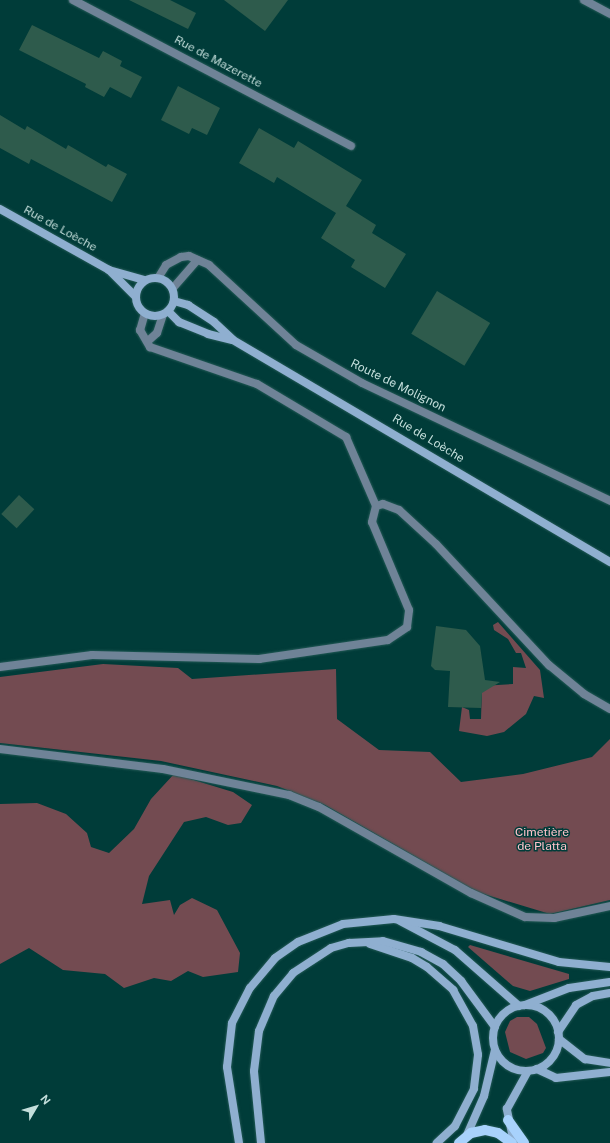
<!DOCTYPE html>
<meta charset="utf-8">
<style>
body{margin:0}
#map{position:relative;width:610px;height:1143px;overflow:hidden;background:#003c39;font-family:"Public Sans",sans-serif}
div>[style]{position:absolute}
.green>*{inset:0;background:#734b51}
.building>*{inset:0;background:#2e5b4c;transform-origin:0 0}
.roads{filter:drop-shadow(0 0 1px #235956) drop-shadow(0 0 1px #235956)}
.lane>*{height:8px;margin:-4px;padding:0 4px;transform-origin:4px;border-radius:4px;background:#6f8397}
.street>*{height:8px;margin:-4px;padding:0 4px;transform-origin:4px;border-radius:4px;background:#6f8397}
.secondary>*{height:8px;margin:-4px;padding:0 4px;transform-origin:4px;border-radius:4px;background:#8fafd0}
.secondary>.ring{margin:-4px;padding:0;box-sizing:content-box;background:none;border:8px solid #8fafd0;border-radius:50%}
.primary>*{height:10px;margin:-5px;padding:0 5px;transform-origin:5px;border-radius:5px;background:#a8d2fc}
span{translate:-50% -50%;white-space:nowrap;text-align:center;line-height:1.15;-webkit-text-stroke:3px #003c39;paint-order:stroke}
.street-label{font-size:12px;color:#c3dedb}
.park-label{font-size:12px;color:#fec2ca}
.north{position:absolute;left:16px;top:1087px;width:40px;height:40px;-webkit-text-stroke:3px #003c39;paint-order:stroke;rotate:52deg;font-size:11px;font-weight:700;line-height:16px;text-align:center;color:#c3dedb}
.north::after{content:'';display:block;margin:auto;width:14px;height:18px;background:#c3dedb;clip-path:polygon(50% 0,100% 100%,50% 72%,0 100%)}
</style>
<div id="map">
<div class="green">
<div style="clip-path:polygon(498px 622px,540px 670px,544px 698px,534px 696px,526px 714px,504px 732px,487px 736px,459px 731px,462px 707px,469px 710px,470px 719px,481px 719px,482px 686px,513px 684px,513px 667px,526px 668px,521px 653px,516px 653px,508px 639px,494px 630px,493px 625px)"></div>
<div style="clip-path:polygon(103px 664px,178px 668px,192px 679px,336px 669px,337px 719px,379px 750px,430px 752px,461px 782px,523px 774px,592px 757px,610px 739px,610px 900px,550px 914px,477px 892px,325px 805px,277px 786px,161px 761px,0 743px,0 677px)"></div>
<div style="clip-path:polygon(174px 774px,233px 792px,252px 805px,241px 823px,228px 825px,206px 817px,184px 822px,149px 876px,142px 904px,170px 900px,174px 915px,180px 905px,192px 898px,217px 910px,240px 953px,238px 972px,203px 977px,188px 971px,171px 981px,154px 978px,124px 988px,105px 974px,63px 970px,29px 948px,0 964px,0 804px,37px 803px,66px 814px,87px 833px,91px 847px,109px 853px,134px 829px,151px 799px)"></div>
<div style="clip-path:polygon(470px 945px,569px 974px,569px 979px,530px 991px,513px 986px,468px 947px)"></div>
<div style="clip-path:polygon(517px 1017px,529px 1017px,537px 1024px,546px 1048px,543px 1053px,526px 1059px,510px 1052px,505px 1032px,510px 1021px)"></div>
</div>
<div class="building">
<div style="clip-path:polygon(129px 0,170px 0,196px 13px,188px 29px)"></div>
<div style="clip-path:polygon(224px 0,288px 0,265px 31px)"></div>
<div style="clip-path:polygon(32px 25px,99px 58px,103px 51px,122px 61px,120px 66px,142px 77px,131px 98px,110px 87px,104px 97px,85px 87px,86px 84px,19px 50px)"></div>
<div style="clip-path:polygon(178px 86px,220px 108px,207px 135px,192px 128px,189px 134px,161px 120px)"></div>
<div style="clip-path:polygon(0 115px,25px 130px,27px 126px,66px 149px,68px 145px,106px 167px,108px 164px,127px 174px,112px 202px,31px 159px,29px 164px,0 148px)"></div>
<div style="clip-path:polygon(259px 128px,294px 148px,298px 141px,362px 180px,346px 206px,376px 225px,372px 233px,406px 254px,385px 288px,351px 267px,355px 260px,321px 238px,336px 213px,277px 177px,274px 183px,239px 163px)"></div>
<div style="left:437px;top:291px;width:62px;height:50px;rotate:31deg"></div>
<div style="left:19px;top:495px;width:21px;height:26px;rotate:43deg"></div>
<div style="clip-path:polygon(436px 626px,466px 630px,480px 646px,485px 680px,500px 682px,482px 693px,481px 708px,448px 707px,450px 671px,435px 670px,431px 666px)"></div>
</div>
<div class="roads">
<div class="lane">
<div style="left:0;top:667px;width:93px;rotate:-7.4deg"></div>
<div style="left:92px;top:655px;width:167px;rotate:1.4deg"></div>
<div style="left:259px;top:659px;width:130px;rotate:-8.4deg"></div>
<div style="left:388px;top:640px;width:23px;rotate:-34deg"></div>
<div style="left:407px;top:627px;width:17px;rotate:-83deg"></div>
<div style="left:409px;top:610px;width:95px;rotate:-112.8deg"></div>
<div style="left:372px;top:522px;width:16px;rotate:-76deg"></div>
<div style="left:376px;top:506px;width:7px;rotate:-16deg"></div>
<div style="left:383px;top:504px;width:17px;rotate:21deg"></div>
<div style="left:399px;top:510px;width:50px;rotate:42.6deg"></div>
<div style="left:436px;top:544px;width:166px;rotate:47deg"></div>
<div style="left:549px;top:665px;width:45px;rotate:39.6deg"></div>
<div style="left:584px;top:694px;width:30px;rotate:30deg"></div>
<div style="left:0;top:749px;width:164px;rotate:7deg"></div>
<div style="left:163px;top:769px;width:129px;rotate:11.7deg"></div>
<div style="left:289px;top:795px;width:32px;rotate:22deg"></div>
<div style="left:319px;top:807px;width:175px;rotate:29.5deg"></div>
<div style="left:471px;top:893px;width:59px;rotate:24deg"></div>
<div style="left:525px;top:917px;width:29px;rotate:2deg"></div>
<div style="left:554px;top:918px;width:57px;rotate:-12.1deg"></div>
</div>
<div class="street">
<div style="left:73px;top:0;width:314px;rotate:27.7deg"></div>
<div style="left:584px;top:0;width:30px;rotate:28deg"></div>
<div style="left:158px;top:278px;width:15px;rotate:-58deg"></div>
<div style="left:166px;top:265px;width:17px;rotate:-28deg"></div>
<div style="left:181px;top:257px;width:8px;rotate:-7deg"></div>
<div style="left:189px;top:256px;width:22px;rotate:24deg"></div>
<div style="left:209px;top:265px;width:118px;rotate:42.6deg"></div>
<div style="left:296px;top:345px;width:76px;rotate:29.9deg"></div>
<div style="left:362px;top:383px;width:275px;rotate:25.4deg"></div>
<div style="left:173px;top:288px;width:37px;rotate:-49deg"></div>
<div style="left:145px;top:313px;width:18px;rotate:106deg"></div>
<div style="left:140px;top:330px;width:20px;rotate:60deg"></div>
<div style="left:150px;top:347px;width:113px;rotate:19.1deg"></div>
<div style="left:257px;top:384px;width:104px;rotate:30.8deg"></div>
<div style="left:346px;top:437px;width:75px;rotate:66.5deg"></div>
<div style="left:148px;top:341px;width:12px;rotate:-42deg"></div>
<div style="left:157px;top:333px;width:19px;rotate:-72deg"></div>
</div>
<div class="secondary">
<div style="left:0;top:209px;width:125px;rotate:29.2deg"></div>
<div style="left:109px;top:270px;width:37px;rotate:16deg"></div>
<div style="left:109px;top:270px;width:38px;rotate:45deg"></div>
<div class="ring" style="left:136px;top:278px;width:30px;height:30px"></div>
<div style="left:174px;top:301px;width:15px;rotate:16deg"></div>
<div style="left:188px;top:305px;width:31px;rotate:33deg"></div>
<div style="left:214px;top:322px;width:26px;rotate:43deg"></div>
<div style="left:233px;top:340px;width:438px;rotate:30.5deg"></div>
<div style="left:168px;top:311px;width:16px;rotate:45deg"></div>
<div style="left:179px;top:322px;width:31px;rotate:22deg"></div>
<div style="left:208px;top:334px;width:25px;rotate:14deg"></div>
<div style="left:400px;top:921px;width:62px;rotate:27.8deg"></div>
<div style="left:455px;top:950px;width:85px;rotate:41.2deg"></div>
<div style="left:370px;top:944px;width:44px;rotate:18.4deg"></div>
<div style="left:412px;top:958px;width:17px;rotate:31deg"></div>
<div style="left:427px;top:967px;width:35px;rotate:41deg"></div>
<div style="left:453px;top:990px;width:41px;rotate:60.9deg"></div>
<div style="left:473px;top:1026px;width:29px;rotate:80deg"></div>
<div style="left:478px;top:1055px;width:34px;rotate:97deg"></div>
<div style="left:474px;top:1089px;width:42px;rotate:117.2deg"></div>
<div style="left:455px;top:1126px;width:25px;rotate:137deg"></div>
<div class="ring" style="left:493px;top:1005px;width:58px;height:58px"></div>
<div style="left:525px;top:1005px;width:47px;rotate:-21.1deg"></div>
<div style="left:569px;top:988px;width:41px;rotate:-8.3deg"></div>
<div style="left:558px;top:1032px;width:32px;rotate:-56deg"></div>
<div style="left:576px;top:1005px;width:19px;rotate:-28deg"></div>
<div style="left:593px;top:996px;width:17px;rotate:-10deg"></div>
<div style="left:559px;top:1039px;width:33px;rotate:38deg"></div>
<div style="left:585px;top:1059px;width:25px;rotate:9deg"></div>
<div style="left:537px;top:1069px;width:21px;rotate:25deg"></div>
<div style="left:556px;top:1078px;width:54px;rotate:-6.3deg"></div>
<div style="left:466px;top:1137px;width:45px;rotate:-66.3deg"></div>
<div style="left:484px;top:1096px;width:47px;rotate:-76.6deg"></div>
<div style="left:239px;top:1143px;width:77px;rotate:-99deg"></div>
<div style="left:227px;top:1067px;width:44px;rotate:-83.5deg"></div>
<div style="left:232px;top:1023px;width:39px;rotate:-63deg"></div>
<div style="left:250px;top:988px;width:39px;rotate:-50deg"></div>
<div style="left:275px;top:958px;width:28px;rotate:-35deg"></div>
<div style="left:298px;top:942px;width:48px;rotate:-21.8deg"></div>
<div style="left:343px;top:924px;width:51px;rotate:-5.6deg"></div>
<div style="left:394px;top:919px;width:46px;rotate:8.8deg"></div>
<div style="left:439px;top:926px;width:125px;rotate:16.7deg"></div>
<div style="left:559px;top:962px;width:51px;rotate:5.6deg"></div>
<div style="left:261px;top:1143px;width:72px;rotate:-95.6deg"></div>
<div style="left:254px;top:1071px;width:40px;rotate:-82.9deg"></div>
<div style="left:259px;top:1031px;width:38px;rotate:-67deg"></div>
<div style="left:274px;top:996px;width:30px;rotate:-50deg"></div>
<div style="left:293px;top:973px;width:45px;rotate:-33.3deg"></div>
<div style="left:331px;top:948px;width:19px;rotate:-16deg"></div>
<div style="left:349px;top:943px;width:34px;rotate:-3deg"></div>
<div style="left:383px;top:941px;width:40px;rotate:16deg"></div>
<div style="left:421px;top:952px;width:25px;rotate:29deg"></div>
<div style="left:443px;top:964px;width:25px;rotate:43deg"></div>
<div style="left:461px;top:981px;width:57px;rotate:53.5deg"></div>
<div style="left:514px;top:1143px;width:35px;rotate:-102deg"></div>
<div style="left:507px;top:1109px;width:43px;rotate:-61.1deg"></div>
</div>
<div class="primary">
<div style="left:508px;top:1120px;width:28px;rotate:55deg"></div>
<div style="left:459px;top:1143px;width:16px;rotate:-40deg"></div>
<div style="left:471px;top:1133px;width:14px;rotate:-12deg"></div>
<div style="left:485px;top:1130px;width:13px;rotate:13deg"></div>
<div style="left:498px;top:1133px;width:17px;rotate:36deg"></div>
</div>
</div>
<div class="street-label">
<span style="left:218px;top:62px;rotate:28deg">Rue de Mazerette</span>
<span style="left:60px;top:229px;rotate:29deg">Rue de Loèche</span>
<span style="left:398px;top:386px;rotate:26deg">Route de Molignon</span>
<span style="left:428px;top:439px;rotate:31deg">Rue de Loèche</span>
</div>
<div class="park-label">
<span style="left:542px;top:840px">Cimetière<br>de Platta</span>
</div>
<div class="north">N</div>
</div>
